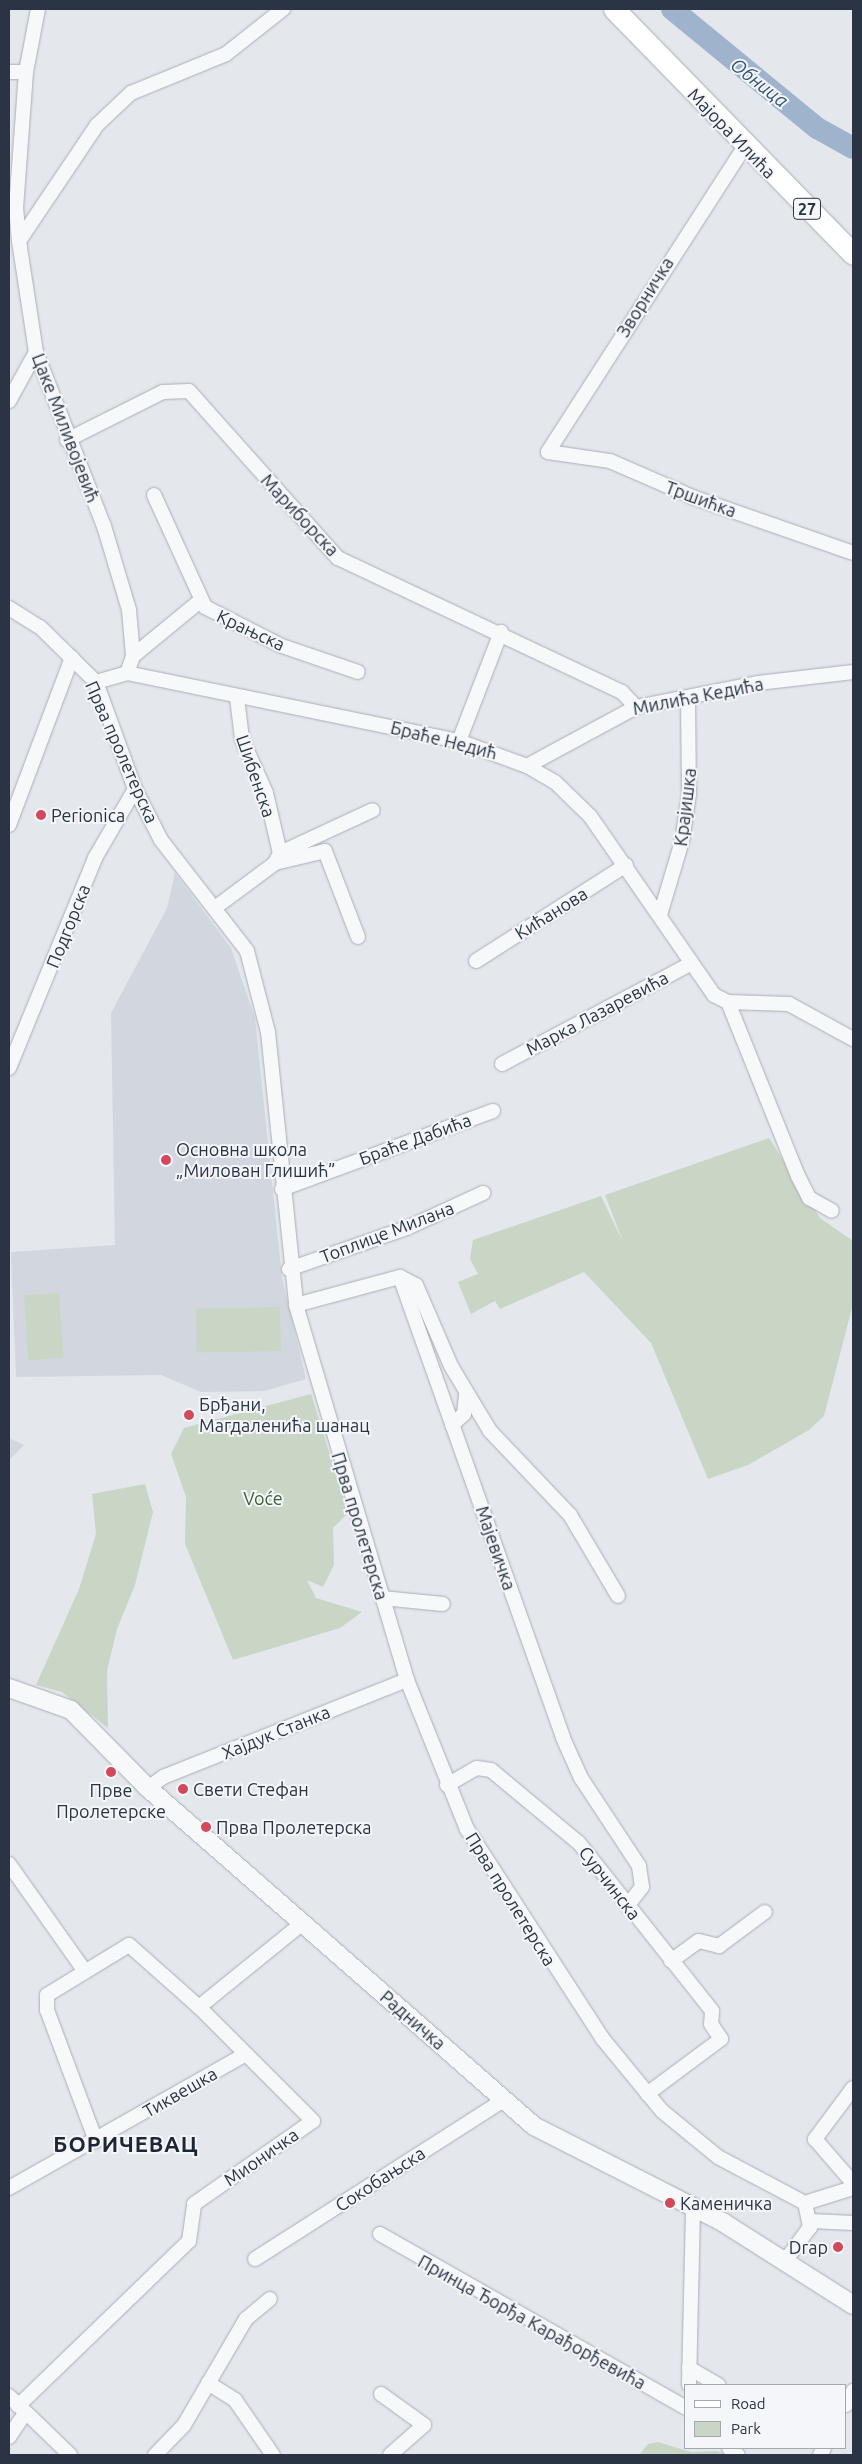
<!DOCTYPE html>
<meta charset="utf-8">
<style>
body{margin:0}
#map{position:relative;width:862px;height:2464px;overflow:hidden;background:#e4e7ec;font-family:Ubuntu,sans-serif}
div>[style]{position:absolute}
.built>*{inset:0;background:#d2d6de}
.green>*{inset:0;background:#c9d6c5;transform-origin:0 0}
.river>*{height:22px;margin:-11px;padding:0 11px;transform-origin:11px;border-radius:11px;background:#9fb4cc}
.roads{filter:drop-shadow(0 0 1px #a9aeb7) drop-shadow(0 0 1px #a9aeb7)}
.minor>*{height:14px;margin:-7px;padding:0 7px;transform-origin:7px;border-radius:7px;background:#f7f8fa}
.tertiary>*{height:18px;margin:-9px;padding:0 9px;transform-origin:9px;border-radius:9px;background:#f7f8fa}
.primary>*{height:21px;margin:-10.5px;padding:0 10.5px;transform-origin:10.5px;border-radius:10.5px;background:#fff}
.dots>*{width:14px;height:14px;translate:-50% -50%;box-sizing:border-box;border:2px solid #f4f6f9;border-radius:50%}
span{translate:-50% -50%;white-space:nowrap;text-align:center;line-height:1.15;-webkit-text-stroke:4px #f4f6f9;paint-order:stroke}
.shield-label span{padding:1px 4px;background:#f4f6f9;border:1px solid;border-radius:4px;-webkit-text-stroke-width:0}
.shield-label{font-size:16px;color:#2b3445;font-weight:700}
.street-label{font-size:18px;color:#2b3445}
.poi-label{font-size:18px;color:#2b3445}
.left{translate:0 -50%;text-align:left}
.right{translate:-100% -50%;text-align:right}
.park-label{font-size:18px;color:#3f6138}
.water-label{font-size:19px;color:#34527a;font-style:italic}
.district-label{font-size:22px;color:#1d2536;font-weight:700;letter-spacing:1px}
.frame{position:absolute;inset:0;border:10px solid #2b3445;pointer-events:none}
.legend{position:absolute;left:684px;top:2384px;width:162px;height:65px;box-sizing:border-box;background:#f4f6f9;border:1px solid #a4a8b1;margin:0;padding:6px 9px;list-style:none;font-size:15px;color:#2b3445}
.legend li{display:flex;align-items:center;gap:10px;height:25px}
.legend b{width:25px;border:1px solid #a4a8b1}
</style>
<div id="map">
<div class="built">
<div style="clip-path:polygon(175px 873px,231px 948px,255px 1018px,282px 1278px,306px 1379px,264px 1391px,201px 1392px,161px 1375px,16px 1377px,11px 1252px,115px 1245px,111px 1013px,167px 908px)"></div>
<div style="clip-path:polygon(9px 1438px,24px 1445px,9px 1460px)"></div>
</div>
<div class="green">
<div style="clip-path:polygon(769px 1138px,820px 1218px,853px 1241px,853px 1304px,824px 1416px,809px 1430px,748px 1465px,708px 1479px,651px 1343px,584px 1272px,500px 1309px,495px 1301px,471px 1314px,458px 1282px,478px 1274px,470px 1259px,473px 1240px,601px 1196px,623px 1242px,605px 1195px)"></div>
<div style="left:59px;top:1293px;width:65px;height:35px;rotate:86deg"></div>
<div style="left:280px;top:1307px;width:44px;height:84px;rotate:89deg"></div>
<div style="clip-path:polygon(311px 1394px,348px 1513px,333px 1528px,334px 1565px,323px 1587px,307px 1580px,316px 1598px,362px 1612px,340px 1628px,233px 1660px,185px 1544px,186px 1497px,171px 1454px,184px 1428px)"></div>
<div style="clip-path:polygon(145px 1484px,153px 1512px,135px 1585px,117px 1629px,107px 1671px,108px 1728px,62px 1692px,36px 1685px,79px 1589px,96px 1534px,92px 1494px)"></div>
<div style="clip-path:polygon(658px 2442px,691px 2452px,717px 2451px,727px 2455px,639px 2455px,648px 2444px)"></div>
</div>
<div class="river">
<div style="left:672px;top:9px;width:188px;rotate:39.4deg"></div>
<div style="left:817px;top:128px;width:41px;rotate:29.1deg"></div>
</div>
<div class="roads">
<div class="minor">
<div style="left:38px;top:9px;width:64px;rotate:100.8deg"></div>
<div style="left:26px;top:72px;width:135px;rotate:94.2deg"></div>
<div style="left:16px;top:207px;width:34px;rotate:85deg"></div>
<div style="left:19px;top:241px;width:112px;rotate:81.3deg"></div>
<div style="left:36px;top:352px;width:187px;rotate:68.7deg"></div>
<div style="left:104px;top:526px;width:88px;rotate:73.4deg"></div>
<div style="left:129px;top:610px;width:46px;rotate:85deg"></div>
<div style="left:133px;top:656px;width:18px;rotate:109deg"></div>
<div style="left:9px;top:72px;width:17px"></div>
<div style="left:745px;top:146px;width:364px;rotate:122.8deg"></div>
<div style="left:548px;top:452px;width:63px;rotate:8.3deg"></div>
<div style="left:610px;top:461px;width:93px;rotate:23.5deg"></div>
<div style="left:695px;top:498px;width:167px;rotate:19.2deg"></div>
<div style="left:19px;top:241px;width:140px;rotate:-56.1deg"></div>
<div style="left:97px;top:125px;width:47px;rotate:-43.3deg"></div>
<div style="left:131px;top:93px;width:103px;rotate:-22.3deg"></div>
<div style="left:226px;top:54px;width:73px;rotate:-38.3deg"></div>
<div style="left:9px;top:401px;width:56px;rotate:-61.1deg"></div>
<div style="left:67px;top:440px;width:107px;rotate:-26.6deg"></div>
<div style="left:163px;top:392px;width:26px;rotate:-2deg"></div>
<div style="left:189px;top:391px;width:224px;rotate:48.3deg"></div>
<div style="left:338px;top:558px;width:314px;rotate:25.3deg"></div>
<div style="left:622px;top:692px;width:21px;rotate:47deg"></div>
<div style="left:154px;top:495px;width:123px;rotate:65.5deg"></div>
<div style="left:205px;top:607px;width:86px;rotate:26.9deg"></div>
<div style="left:282px;top:646px;width:80px;rotate:18.9deg"></div>
<div style="left:9px;top:608px;width:36px;rotate:32deg"></div>
<div style="left:40px;top:627px;width:78px;rotate:44.5deg"></div>
<div style="left:96px;top:682px;width:114px;rotate:70deg"></div>
<div style="left:135px;top:789px;width:57px;rotate:63deg"></div>
<div style="left:161px;top:840px;width:140px;rotate:52.2deg"></div>
<div style="left:247px;top:951px;width:84px;rotate:75.5deg"></div>
<div style="left:268px;top:1032px;width:274px;rotate:84.1deg"></div>
<div style="left:296px;top:1305px;width:391px;rotate:73.5deg"></div>
<div style="left:407px;top:1680px;width:161px;rotate:68.1deg"></div>
<div style="left:467px;top:1829px;width:249px;rotate:57.1deg"></div>
<div style="left:602px;top:2038px;width:94px;rotate:50.6deg"></div>
<div style="left:662px;top:2111px;width:72px;rotate:39.4deg"></div>
<div style="left:718px;top:2157px;width:98px;rotate:27.9deg"></div>
<div style="left:805px;top:2203px;width:25px;rotate:78deg"></div>
<div style="left:810px;top:2227px;width:42px;rotate:126.3deg"></div>
<div style="left:133px;top:656px;width:87px;rotate:-39.4deg"></div>
<div style="left:96px;top:682px;width:32px;rotate:-16deg"></div>
<div style="left:127px;top:673px;width:339px;rotate:11.6deg"></div>
<div style="left:459px;top:741px;width:72px;rotate:20.2deg"></div>
<div style="left:527px;top:766px;width:32px;rotate:30deg"></div>
<div style="left:555px;top:782px;width:49px;rotate:44.2deg"></div>
<div style="left:590px;top:816px;width:218px;rotate:55.3deg"></div>
<div style="left:714px;top:995px;width:16px;rotate:27deg"></div>
<div style="left:728px;top:1002px;width:61px;rotate:1.9deg"></div>
<div style="left:789px;top:1004px;width:73px;rotate:28.7deg"></div>
<div style="left:237px;top:698px;width:41px;rotate:83deg"></div>
<div style="left:242px;top:739px;width:59px;rotate:66deg"></div>
<div style="left:266px;top:793px;width:62px;rotate:76.9deg"></div>
<div style="left:459px;top:741px;width:117px;rotate:-68.9deg"></div>
<div style="left:527px;top:766px;width:124px;rotate:-28.4deg"></div>
<div style="left:636px;top:707px;width:124px;rotate:-11.1deg"></div>
<div style="left:758px;top:683px;width:96px;rotate:-6.6deg"></div>
<div style="left:9px;top:825px;width:179px;rotate:-69.4deg"></div>
<div style="left:275px;top:863px;width:51px;rotate:-13.5deg"></div>
<div style="left:325px;top:851px;width:92px;rotate:69deg"></div>
<div style="left:216px;top:907px;width:74px;rotate:-36.7deg"></div>
<div style="left:275px;top:863px;width:11px;rotate:-63deg"></div>
<div style="left:280px;top:853px;width:102px;rotate:-24.8deg"></div>
<div style="left:660px;top:915px;width:77px;rotate:-73.4deg"></div>
<div style="left:682px;top:841px;width:48px;rotate:-81.5deg"></div>
<div style="left:689px;top:794px;width:97px;rotate:-90.6deg"></div>
<div style="left:476px;top:961px;width:178px;rotate:-32.6deg"></div>
<div style="left:728px;top:1002px;width:188px;rotate:68.1deg"></div>
<div style="left:798px;top:1176px;width:25px;rotate:63deg"></div>
<div style="left:809px;top:1198px;width:26px;rotate:29deg"></div>
<div style="left:502px;top:1064px;width:215px;rotate:-28deg"></div>
<div style="left:9px;top:1068px;width:227px;rotate:-67.7deg"></div>
<div style="left:95px;top:858px;width:80px;rotate:-59.9deg"></div>
<div style="left:282px;top:1189px;width:225px;rotate:-20.3deg"></div>
<div style="left:289px;top:1269px;width:125px;rotate:-19.2deg"></div>
<div style="left:407px;top:1228px;width:84px;rotate:-24.7deg"></div>
<div style="left:400px;top:1277px;width:18px;rotate:27deg"></div>
<div style="left:416px;top:1285px;width:88px;rotate:66.6deg"></div>
<div style="left:451px;top:1366px;width:76px;rotate:59deg"></div>
<div style="left:490px;top:1431px;width:116px;rotate:46.4deg"></div>
<div style="left:570px;top:1515px;width:94px;rotate:59.3deg"></div>
<div style="left:296px;top:1305px;width:108px;rotate:-15.1deg"></div>
<div style="left:400px;top:1277px;width:489px;rotate:70.5deg"></div>
<div style="left:563px;top:1738px;width:44px;rotate:65.8deg"></div>
<div style="left:581px;top:1778px;width:105px;rotate:56.6deg"></div>
<div style="left:639px;top:1866px;width:21px;rotate:82deg"></div>
<div style="left:642px;top:1887px;width:24px;rotate:128deg"></div>
<div style="left:452px;top:1425px;width:16px;rotate:-43deg"></div>
<div style="left:464px;top:1414px;width:20px;rotate:-84deg"></div>
<div style="left:382px;top:1598px;width:61px;rotate:5.6deg"></div>
<div style="left:447px;top:1785px;width:34px;rotate:-30deg"></div>
<div style="left:477px;top:1768px;width:14px;rotate:8deg"></div>
<div style="left:491px;top:1770px;width:114px;rotate:39.7deg"></div>
<div style="left:579px;top:1843px;width:214px;rotate:51.6deg"></div>
<div style="left:712px;top:2011px;width:13px;rotate:94deg"></div>
<div style="left:711px;top:2024px;width:18px;rotate:56deg"></div>
<div style="left:721px;top:2039px;width:92px;rotate:143.4deg"></div>
<div style="left:148px;top:1788px;width:19px;rotate:-36deg"></div>
<div style="left:163px;top:1777px;width:263px;rotate:-21.7deg"></div>
<div style="left:9px;top:1864px;width:130px;rotate:54.7deg"></div>
<div style="left:671px;top:1961px;width:34px;rotate:-36deg"></div>
<div style="left:699px;top:1941px;width:21px;rotate:14deg"></div>
<div style="left:719px;top:1946px;width:57px;rotate:-36.5deg"></div>
<div style="left:853px;top:2088px;width:64px;rotate:126.7deg"></div>
<div style="left:815px;top:2139px;width:58px;rotate:49.2deg"></div>
<div style="left:96px;top:2141px;width:140px;rotate:-110.5deg"></div>
<div style="left:47px;top:2010px;width:15px;rotate:-90deg"></div>
<div style="left:47px;top:1995px;width:96px;rotate:-31.4deg"></div>
<div style="left:129px;top:1945px;width:94px;rotate:41.5deg"></div>
<div style="left:9px;top:2188px;width:272px;rotate:-29.5deg"></div>
<div style="left:805px;top:2203px;width:50px;rotate:-17.4deg"></div>
<div style="left:811px;top:2221px;width:42px;rotate:2.7deg"></div>
<div style="left:380px;top:2234px;width:352px;rotate:29.6deg"></div>
<div style="left:255px;top:2259px;width:295px;rotate:-32.6deg"></div>
<div style="left:689px;top:2368px;width:34px;rotate:30deg"></div>
<div style="left:208px;top:2383px;width:32px;rotate:32deg"></div>
<div style="left:235px;top:2400px;width:67px;rotate:55.4deg"></div>
<div style="left:689px;top:2385px;width:180px;rotate:-88.7deg"></div>
<div style="left:381px;top:2394px;width:53px;rotate:35.8deg"></div>
<div style="left:424px;top:2425px;width:45px;rotate:138.6deg"></div>
<div style="left:9px;top:2396px;width:85px;rotate:44deg"></div>
<div style="left:846px;top:2405px;width:16px;rotate:-63deg"></div>
<div style="left:18px;top:2406px;width:238px;rotate:-44deg"></div>
<div style="left:189px;top:2241px;width:37px;rotate:-82deg"></div>
<div style="left:194px;top:2204px;width:145px;rotate:-34.9deg"></div>
<div style="left:313px;top:2121px;width:161px;rotate:-135deg"></div>
<div style="left:199px;top:2007px;width:135px;rotate:-39deg"></div>
<div style="left:9px;top:2437px;width:29px;rotate:-56deg"></div>
<div style="left:729px;top:2448px;width:11px;rotate:38deg"></div>
<div style="left:155px;top:2455px;width:42px;rotate:-46deg"></div>
<div style="left:184px;top:2425px;width:123px;rotate:-59.7deg"></div>
<div style="left:246px;top:2319px;width:31px;rotate:-40deg"></div>
<div style="left:820px;top:2455px;width:8px;rotate:-60deg"></div>
</div>
<div class="tertiary">
<div style="left:9px;top:1688px;width:66px;rotate:19.5deg"></div>
<div style="left:71px;top:1710px;width:110px;rotate:45.4deg"></div>
<div style="left:148px;top:1788px;width:513px;rotate:41.21deg"></div>
<div style="left:534px;top:2126px;width:213px;rotate:27deg"></div>
<div style="left:724px;top:2223px;width:153px;rotate:32.4deg"></div>
</div>
<div class="primary">
<div style="left:614px;top:9px;width:342px;rotate:45.7deg"></div>
</div>
</div>
<div class="dots">
<div style="left:41px;top:815px;background:#d1495b"></div>
<div style="left:166px;top:1160px;background:#d1495b"></div>
<div style="left:189px;top:1415px;background:#d1495b"></div>
<div style="left:111px;top:1772px;background:#d1495b"></div>
<div style="left:183px;top:1789px;background:#d1495b"></div>
<div style="left:206px;top:1827px;background:#d1495b"></div>
<div style="left:670px;top:2203px;background:#d1495b"></div>
<div style="left:838px;top:2247px;background:#d1495b"></div>
</div>
<div class="shield-label">
<span style="left:807px;top:209px">27</span>
</div>
<div class="street-label">
<span style="left:732px;top:133px;rotate:46deg">Мајора Илића</span>
<span style="left:645px;top:297px;rotate:-58deg">Зворничка</span>
<span style="left:66px;top:428px;rotate:69deg">Цаке Миливојевић</span>
<span style="left:701px;top:499px;rotate:20deg">Тршићка</span>
<span style="left:300px;top:515px;rotate:47deg">Мариборска</span>
<span style="left:251px;top:630px;rotate:25deg">Крањска</span>
<span style="left:698px;top:696px;rotate:-11deg">Милића Кедића</span>
<span style="left:444px;top:740px;rotate:14deg">Браће Недић</span>
<span style="left:122px;top:752px;rotate:66deg">Прва пролетерска</span>
<span style="left:256px;top:776px;rotate:71deg">Шибенска</span>
<span style="left:685px;top:807px;rotate:-83deg">Крајишка</span>
<span style="left:551px;top:913px;rotate:-32deg">Кићанова</span>
<span style="left:68px;top:926px;rotate:-68deg">Подгорска</span>
<span style="left:597px;top:1013px;rotate:-28deg">Марка Лазаревића</span>
<span style="left:415px;top:1139px;rotate:-20deg">Браће Дабића</span>
<span style="left:387px;top:1232px;rotate:-21deg">Топлице Милана</span>
<span style="left:360px;top:1526px;rotate:73deg">Прва пролетерска</span>
<span style="left:496px;top:1548px;rotate:71deg">Мајевичка</span>
<span style="left:276px;top:1732px;rotate:-22deg">Хајдук Станка</span>
<span style="left:610px;top:1883px;rotate:52deg">Сурчинска</span>
<span style="left:511px;top:1899px;rotate:58deg">Прва пролетерска</span>
<span style="left:413px;top:2020px;rotate:41deg">Радничка</span>
<span style="left:180px;top:2092px;rotate:-30deg">Тиквешка</span>
<span style="left:261px;top:2157px;rotate:-35deg">Мионичка</span>
<span style="left:380px;top:2179px;rotate:-33deg">Сокобањска</span>
<span style="left:532px;top:2322px;rotate:29deg">Принца Ђорђа Карађорђевића</span>
</div>
<div class="poi-label">
<span class="left" style="left:51px;top:815px">Perionica</span>
<span class="left" style="left:176px;top:1160px">Основна школа<br>„Милован Глишић”</span>
<span class="left" style="left:199px;top:1415px">Брђани,<br>Магдаленића шанац</span>
<span class="left" style="left:193px;top:1789px">Свети Стефан</span>
<span style="left:111px;top:1801px">Прве<br>Пролетерске</span>
<span class="left" style="left:216px;top:1827px">Прва Пролетерска</span>
<span class="left" style="left:680px;top:2203px">Каменичка</span>
<span class="right" style="left:828px;top:2247px">Drap</span>
</div>
<div class="park-label">
<span style="left:263px;top:1498px">Voće</span>
</div>
<div class="water-label">
<span style="left:759px;top:83px;rotate:38deg">Обница</span>
</div>
<div class="district-label">
<span style="left:126px;top:2144px">БОРИЧЕВАЦ</span>
</div>
<div class="frame"></div>
<ul class="legend">
<li><b style="height:6px;background:#fff"></b>Road</li>
<li><b style="height:14px;background:#c9d6c5"></b>Park</li>
</ul>
</div>
